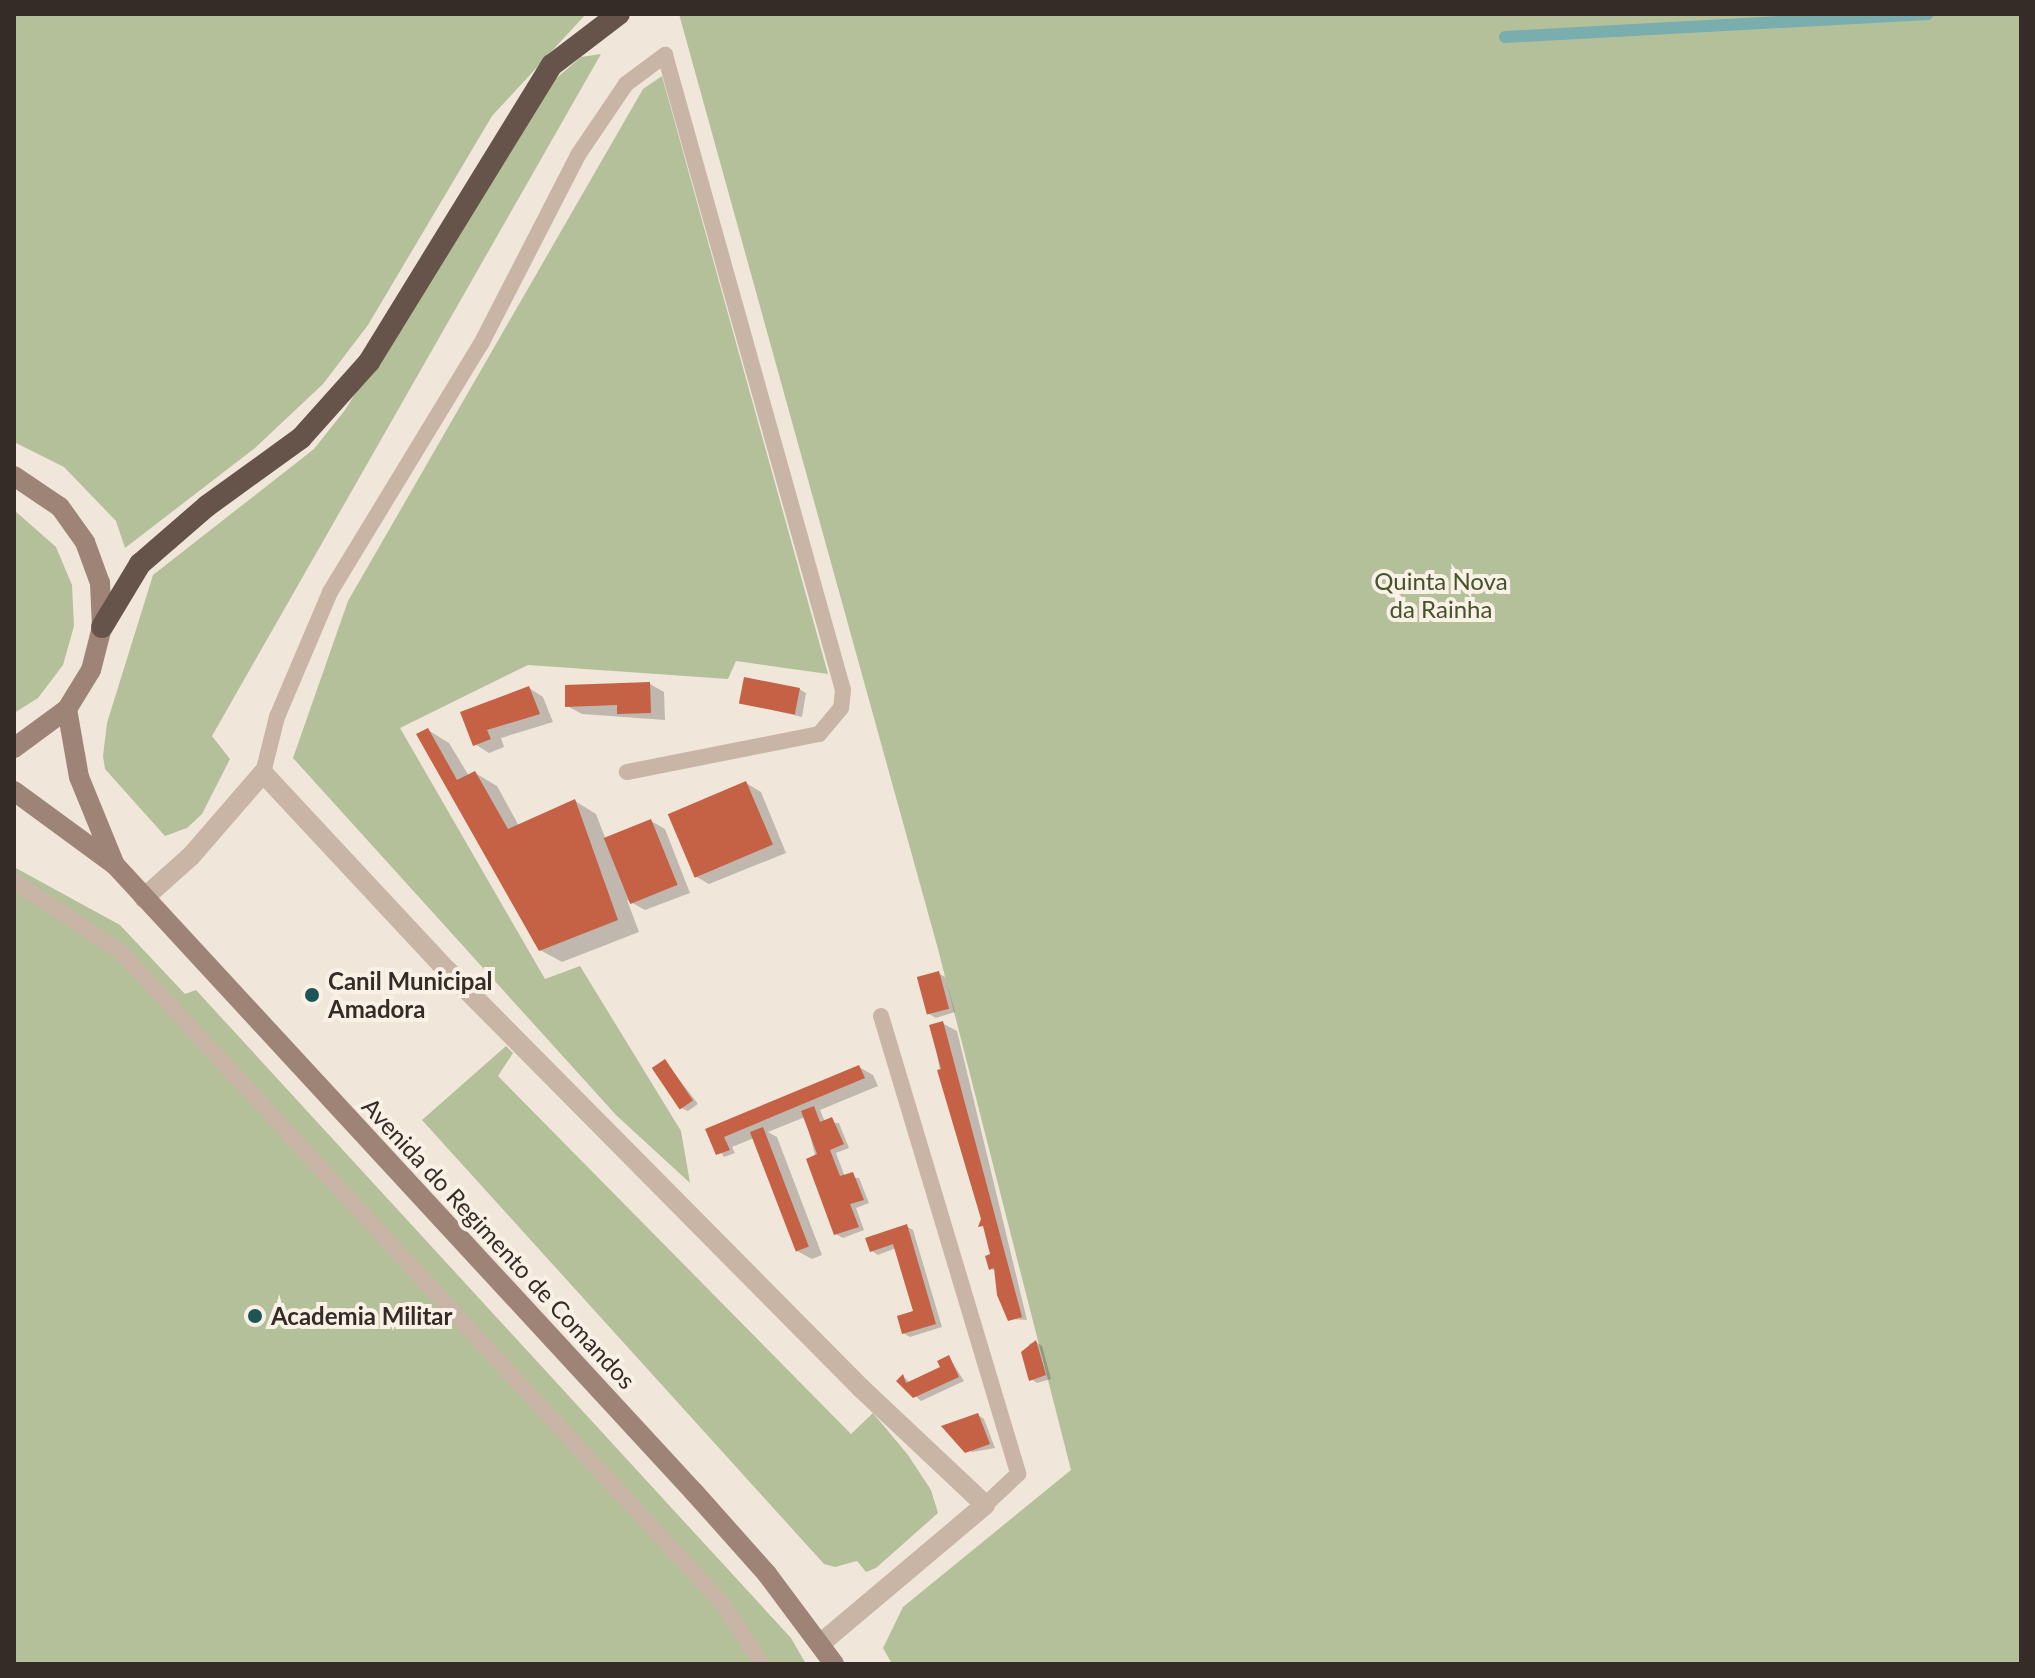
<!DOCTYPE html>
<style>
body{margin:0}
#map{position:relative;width:2035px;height:1678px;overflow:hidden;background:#f1e6da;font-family:Lato,sans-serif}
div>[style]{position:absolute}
.green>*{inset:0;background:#b4c09a}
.shadow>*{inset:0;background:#0003}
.stream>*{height:12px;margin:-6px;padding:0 6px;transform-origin:6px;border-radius:6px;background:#79adae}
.building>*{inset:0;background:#c56144;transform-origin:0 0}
.service>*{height:16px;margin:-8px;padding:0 8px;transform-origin:8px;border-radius:8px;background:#c9b5a6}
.minor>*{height:20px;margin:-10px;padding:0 10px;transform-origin:10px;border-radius:10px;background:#c9b5a6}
.secondary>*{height:20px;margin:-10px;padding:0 10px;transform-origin:10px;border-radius:10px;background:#9d8477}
.trunk>*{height:22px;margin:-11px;padding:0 11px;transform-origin:11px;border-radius:11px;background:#66544b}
.dots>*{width:22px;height:22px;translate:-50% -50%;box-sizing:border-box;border:4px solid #f9f0e6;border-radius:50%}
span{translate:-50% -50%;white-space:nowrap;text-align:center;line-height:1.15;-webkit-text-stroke:8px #f9f0e6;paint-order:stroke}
.park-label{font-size:24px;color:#45532b}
.poi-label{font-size:24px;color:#352b27;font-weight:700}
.left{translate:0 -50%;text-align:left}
.street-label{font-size:24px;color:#352b27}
.frame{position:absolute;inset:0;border:16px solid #352b27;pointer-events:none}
</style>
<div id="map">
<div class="green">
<div style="clip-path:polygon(14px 14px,586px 14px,492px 116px,368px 325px,323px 384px,255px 448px,125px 548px,116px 521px,64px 467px,14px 442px)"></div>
<div style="clip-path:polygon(679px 14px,2021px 14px,2021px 1664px,892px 1664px,883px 1648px,903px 1607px,1071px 1470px,938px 949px)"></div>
<div style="clip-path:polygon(601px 54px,212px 736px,230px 759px,202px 814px,187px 828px,165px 836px,105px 769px,103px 756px,107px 723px,153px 575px,314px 449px,345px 410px,545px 88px,581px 57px)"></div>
<div style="clip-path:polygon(662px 76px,828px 674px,736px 661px,728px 679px,528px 665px,400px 728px,545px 979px,580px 966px,681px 1131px,690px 1183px,616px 1115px,293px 758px,348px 601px,643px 89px)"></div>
<div style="clip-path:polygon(14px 510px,56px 547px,72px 585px,74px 626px,63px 665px,38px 698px,14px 713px)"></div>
<div style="clip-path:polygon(14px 867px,120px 925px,185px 994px,196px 990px,791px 1638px,806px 1664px,14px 1664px)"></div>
<div style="clip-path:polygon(506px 1046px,513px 1053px,498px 1076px,851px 1434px,873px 1413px,908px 1455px,931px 1490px,938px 1513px,876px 1568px,866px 1572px,857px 1561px,835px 1567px,824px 1564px,422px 1120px)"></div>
</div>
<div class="shadow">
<div style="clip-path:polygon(650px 684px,664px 692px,665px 720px,582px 714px,567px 706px)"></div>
<div style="clip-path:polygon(529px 688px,543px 697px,553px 722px,501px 738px,504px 747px,489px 753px,475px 744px,463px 714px)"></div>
<div style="clip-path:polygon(799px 689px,806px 693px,802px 717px,741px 703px)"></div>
<div style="clip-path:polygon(428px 730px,449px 743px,469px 776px,475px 773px,497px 786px,519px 826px,575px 801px,596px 814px,606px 840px,651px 821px,665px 829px,690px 893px,645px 910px,627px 900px,639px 932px,562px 962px,540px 950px)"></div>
<div style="clip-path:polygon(746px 783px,761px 792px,786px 853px,709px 884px,695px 876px)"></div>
<div style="clip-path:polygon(938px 973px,945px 977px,955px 1012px,936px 1018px,929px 1014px)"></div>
<div style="clip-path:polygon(942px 1023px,957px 1031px,1027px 1320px,1010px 1319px,996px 1272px,991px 1268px,993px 1255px,942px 1082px,932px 1026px)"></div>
<div style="clip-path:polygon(665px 1061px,698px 1104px,688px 1111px,681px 1108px)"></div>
<div style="clip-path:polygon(859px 1067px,873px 1075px,878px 1086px,820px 1110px,825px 1122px,839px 1123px,849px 1148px,836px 1153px,845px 1177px,859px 1178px,869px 1203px,856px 1208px,864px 1230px,843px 1238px,836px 1234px,805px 1117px,768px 1132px,777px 1137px,822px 1255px,812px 1259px,797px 1251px,754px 1138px,732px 1147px,735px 1153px,724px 1157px,708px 1130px)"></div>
<div style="clip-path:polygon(906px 1226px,913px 1230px,942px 1327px,910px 1337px,903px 1333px,915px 1313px,896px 1248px,878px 1255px,872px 1251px)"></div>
<div style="clip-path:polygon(1036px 1342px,1042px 1346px,1051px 1379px,1037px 1383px,1031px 1379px,1029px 1344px)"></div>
<div style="clip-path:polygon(949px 1357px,964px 1381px,921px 1401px,899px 1381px,903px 1376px,910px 1383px,943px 1367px)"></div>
<div style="clip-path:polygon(978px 1415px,984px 1419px,995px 1448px,972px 1452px,965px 1448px)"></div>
</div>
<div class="stream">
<div style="left:1505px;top:37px;width:423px;rotate:-3.1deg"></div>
</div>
<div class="building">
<div style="left:744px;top:677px;width:57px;height:27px;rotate:11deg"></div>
<div style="clip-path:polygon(650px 682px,651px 713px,617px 714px,617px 705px,565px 707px,565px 685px)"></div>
<div style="clip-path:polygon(529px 686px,540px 714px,487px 730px,491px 739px,473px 746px,460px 712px)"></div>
<div style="clip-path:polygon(428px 728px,457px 780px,475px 771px,508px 829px,575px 799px,618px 920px,539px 951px,416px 734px)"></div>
<div style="left:746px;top:781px;width:69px;height:85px;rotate:67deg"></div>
<div style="left:651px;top:819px;width:71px;height:51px;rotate:68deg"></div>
<div style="left:939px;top:971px;width:39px;height:23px;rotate:75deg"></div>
<div style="clip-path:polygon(943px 1021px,1022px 1317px,1008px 1321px,997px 1295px,994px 1268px,989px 1270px,985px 1256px,990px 1254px,983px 1226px,978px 1227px,981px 1219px,937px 1070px,941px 1069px,929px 1025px)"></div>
<div style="left:665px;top:1059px;width:50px;height:16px;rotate:56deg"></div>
<div style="clip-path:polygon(859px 1065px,865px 1078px,724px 1137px,730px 1150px,716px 1155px,705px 1129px)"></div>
<div style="clip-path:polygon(814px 1106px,820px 1122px,832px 1117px,844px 1144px,830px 1150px,840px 1176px,853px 1172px,864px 1200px,850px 1204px,859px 1227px,834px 1235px,806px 1159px,817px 1154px,801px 1111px)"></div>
<div style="left:763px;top:1127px;width:128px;height:14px;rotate:69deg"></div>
<div style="clip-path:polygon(907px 1224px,936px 1324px,902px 1334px,897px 1316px,913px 1311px,893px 1244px,870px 1252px,865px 1238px)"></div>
<div style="clip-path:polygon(1036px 1340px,1046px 1375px,1029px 1381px,1021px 1352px)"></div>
<div style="clip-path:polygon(949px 1355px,959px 1377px,913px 1398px,896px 1381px,903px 1374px,906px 1383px,940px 1367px,937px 1361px)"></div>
<div style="clip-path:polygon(978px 1413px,990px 1444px,965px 1453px,941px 1426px)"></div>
</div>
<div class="service">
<div style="left:263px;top:773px;width:58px;rotate:-76deg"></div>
<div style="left:277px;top:717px;width:136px;rotate:-67deg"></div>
<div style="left:330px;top:592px;width:290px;rotate:-58.7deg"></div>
<div style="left:481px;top:344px;width:212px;rotate:-62.8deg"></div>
<div style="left:578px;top:155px;width:86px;rotate:-55.9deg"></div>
<div style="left:626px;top:84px;width:49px;rotate:-36.6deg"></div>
<div style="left:665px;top:55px;width:659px;rotate:74.34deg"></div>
<div style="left:843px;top:690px;width:18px;rotate:96deg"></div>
<div style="left:841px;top:708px;width:34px;rotate:130deg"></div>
<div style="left:819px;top:734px;width:196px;rotate:168.8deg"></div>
<div style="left:14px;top:881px;width:128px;rotate:33.6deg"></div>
<div style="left:121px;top:952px;width:885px;rotate:47.29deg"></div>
<div style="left:721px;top:1602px;width:74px;rotate:56.5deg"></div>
<div style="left:881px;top:1016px;width:478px;rotate:73.3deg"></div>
<div style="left:1018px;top:1474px;width:45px;rotate:136.8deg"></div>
</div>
<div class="minor">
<div style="left:144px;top:898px;width:63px;rotate:-41.8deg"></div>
<div style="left:191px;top:856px;width:110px;rotate:-49.1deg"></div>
<div style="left:263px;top:773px;width:270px;rotate:47deg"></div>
<div style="left:447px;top:970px;width:588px;rotate:45.28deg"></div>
<div style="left:861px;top:1388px;width:170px;rotate:43.3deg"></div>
<div style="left:985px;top:1505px;width:214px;rotate:139.9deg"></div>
</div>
<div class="secondary">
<div style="left:14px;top:476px;width:55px;rotate:34deg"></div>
<div style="left:60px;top:507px;width:43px;rotate:54.5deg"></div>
<div style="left:85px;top:542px;width:44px;rotate:69.9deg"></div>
<div style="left:100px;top:583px;width:44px;rotate:87.4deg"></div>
<div style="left:102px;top:627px;width:44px;rotate:104.3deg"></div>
<div style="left:91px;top:670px;width:46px;rotate:121.6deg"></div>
<div style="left:67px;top:709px;width:66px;rotate:143.7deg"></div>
<div style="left:67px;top:709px;width:69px;rotate:80deg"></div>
<div style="left:79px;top:777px;width:95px;rotate:67.8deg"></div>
<div style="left:14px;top:791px;width:125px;rotate:36.2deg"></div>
<div style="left:115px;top:865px;width:853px;rotate:47.28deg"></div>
<div style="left:694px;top:1492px;width:110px;rotate:48.3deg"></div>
<div style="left:767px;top:1574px;width:112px;rotate:53.3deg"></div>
</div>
<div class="trunk">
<div style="left:102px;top:627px;width:74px;rotate:-58.9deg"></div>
<div style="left:140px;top:564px;width:89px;rotate:-40.9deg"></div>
<div style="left:207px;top:506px;width:116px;rotate:-35.9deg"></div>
<div style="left:301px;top:438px;width:102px;rotate:-48.2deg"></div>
<div style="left:369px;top:362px;width:349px;rotate:-58.4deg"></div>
<div style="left:552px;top:65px;width:84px;rotate:-37.3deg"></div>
</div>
<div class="dots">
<div style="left:312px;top:995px;background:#1d5456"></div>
<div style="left:255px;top:1316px;background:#1d5456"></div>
</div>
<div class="park-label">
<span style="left:1441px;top:595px">Quinta Nova<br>da Rainha</span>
</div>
<div class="poi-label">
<span class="left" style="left:328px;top:995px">Canil Municipal<br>Amadora</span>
<span class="left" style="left:271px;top:1316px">Academia Militar</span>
</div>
<div class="street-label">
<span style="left:499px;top:1243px;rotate:47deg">Avenida do Regimento de Comandos</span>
</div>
<div class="frame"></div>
</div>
